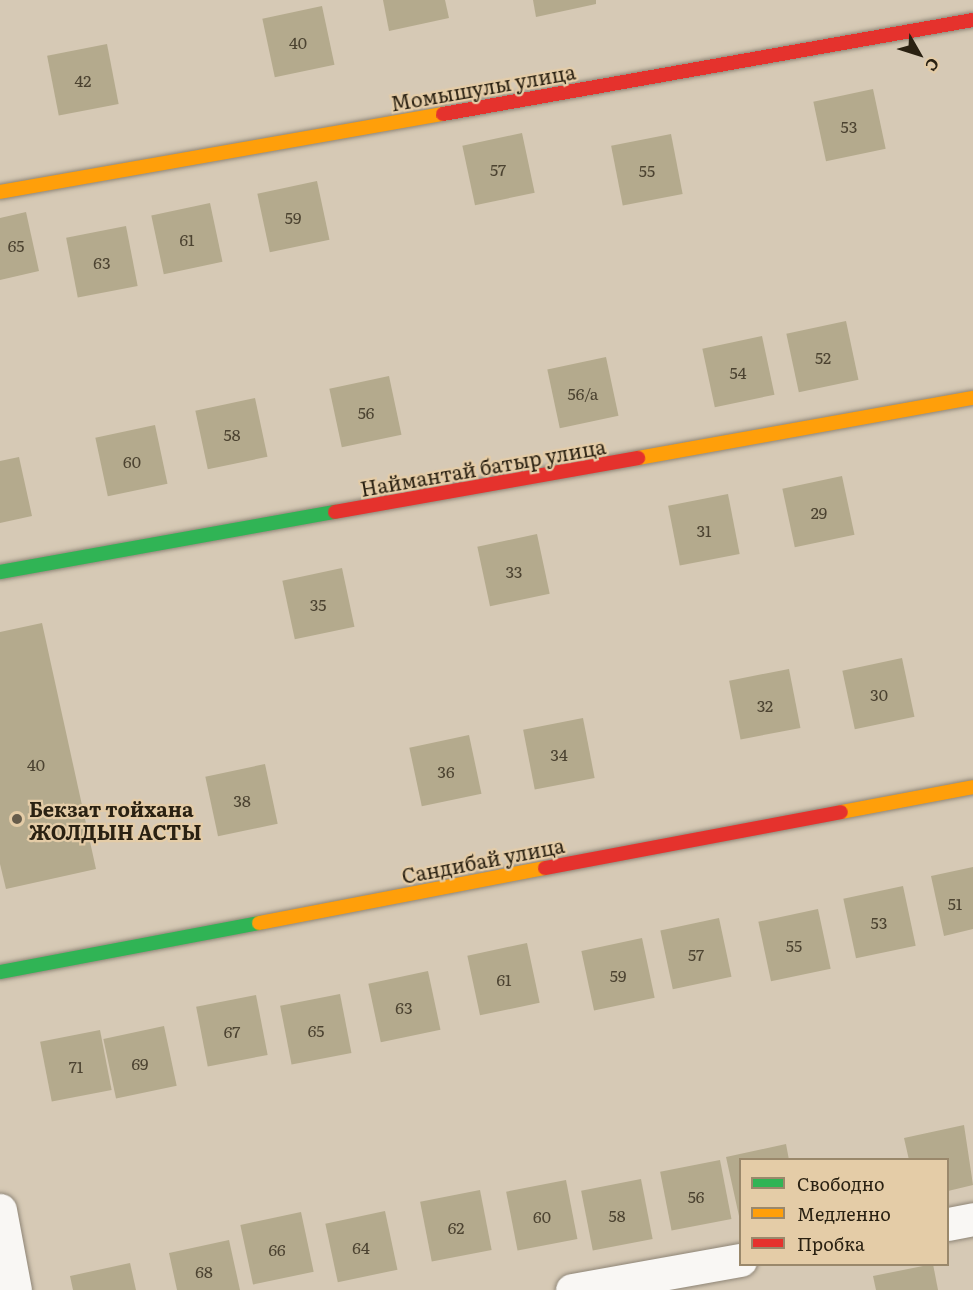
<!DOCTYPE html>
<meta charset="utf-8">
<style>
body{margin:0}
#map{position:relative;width:973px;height:1290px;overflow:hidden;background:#d6c9b5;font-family:Literata,serif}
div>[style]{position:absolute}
.building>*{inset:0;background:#b4aa8d;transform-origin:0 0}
.roads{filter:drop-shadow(0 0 2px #8e8576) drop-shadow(0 0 2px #8e8576)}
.street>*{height:33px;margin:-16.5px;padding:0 16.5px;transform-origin:16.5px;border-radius:16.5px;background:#f9f7f4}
.fast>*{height:14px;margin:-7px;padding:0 7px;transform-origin:7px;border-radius:7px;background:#30b455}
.slow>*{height:14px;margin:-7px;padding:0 7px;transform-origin:7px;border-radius:7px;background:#ff9f0a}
.jam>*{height:14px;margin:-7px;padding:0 7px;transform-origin:7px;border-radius:7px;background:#e5322d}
.dots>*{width:16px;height:16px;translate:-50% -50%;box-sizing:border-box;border:3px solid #e4cca7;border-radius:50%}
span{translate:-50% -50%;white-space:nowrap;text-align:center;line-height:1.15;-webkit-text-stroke:4.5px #e4cca7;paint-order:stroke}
.number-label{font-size:16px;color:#4c4331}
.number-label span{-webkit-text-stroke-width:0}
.street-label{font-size:20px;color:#2a2112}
.poi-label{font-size:20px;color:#2a2112;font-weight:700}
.left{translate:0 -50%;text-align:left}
.legend{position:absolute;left:739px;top:1158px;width:210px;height:108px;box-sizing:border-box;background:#e4cca7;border:2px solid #9a886b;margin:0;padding:8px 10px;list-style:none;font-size:18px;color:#2a2112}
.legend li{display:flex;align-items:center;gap:12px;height:30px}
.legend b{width:30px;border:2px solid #9a886b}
.north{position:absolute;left:889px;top:24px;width:60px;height:60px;-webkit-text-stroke:4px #e4cca7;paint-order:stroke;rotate:129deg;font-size:16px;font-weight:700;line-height:24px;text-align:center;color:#2a2112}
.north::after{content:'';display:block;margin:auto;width:21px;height:27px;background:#2a2112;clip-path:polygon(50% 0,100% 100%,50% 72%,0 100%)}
</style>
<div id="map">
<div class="building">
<div style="clip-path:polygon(383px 0,445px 0,449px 18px,389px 31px)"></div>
<div style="clip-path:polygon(533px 0,596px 0,596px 4px,536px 17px)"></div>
<div style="left:322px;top:6px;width:60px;height:61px;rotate:78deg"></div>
<div style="left:107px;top:44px;width:61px;height:61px;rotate:79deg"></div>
<div style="left:873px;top:89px;width:61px;height:61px;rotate:78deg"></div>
<div style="left:522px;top:133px;width:61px;height:61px;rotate:78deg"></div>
<div style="left:671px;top:134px;width:61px;height:61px;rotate:79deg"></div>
<div style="left:317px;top:181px;width:60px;height:61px;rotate:78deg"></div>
<div style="left:210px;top:203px;width:60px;height:60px;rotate:78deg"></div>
<div style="clip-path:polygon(26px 212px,39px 271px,0 280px,0 218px)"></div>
<div style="left:126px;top:226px;width:61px;height:61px;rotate:79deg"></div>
<div style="left:846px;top:321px;width:60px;height:61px;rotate:78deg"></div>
<div style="left:762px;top:336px;width:60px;height:61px;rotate:78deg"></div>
<div style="left:606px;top:357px;width:60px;height:60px;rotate:78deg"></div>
<div style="left:389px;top:376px;width:60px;height:61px;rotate:78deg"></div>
<div style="left:255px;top:398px;width:60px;height:61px;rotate:78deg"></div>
<div style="left:155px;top:425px;width:60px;height:61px;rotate:78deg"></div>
<div style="clip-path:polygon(19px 457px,32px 516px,0 523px,0 461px)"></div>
<div style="left:842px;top:476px;width:60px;height:61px;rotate:78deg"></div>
<div style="left:728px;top:494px;width:61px;height:61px;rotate:79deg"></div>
<div style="left:537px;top:534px;width:61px;height:61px;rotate:78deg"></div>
<div style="left:342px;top:568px;width:60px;height:61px;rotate:78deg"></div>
<div style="clip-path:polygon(42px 623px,96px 869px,6px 889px,0 864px,0 632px)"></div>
<div style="left:902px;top:658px;width:60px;height:61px;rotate:78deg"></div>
<div style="left:789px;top:669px;width:60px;height:61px;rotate:79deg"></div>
<div style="left:583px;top:718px;width:61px;height:61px;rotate:79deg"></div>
<div style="left:469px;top:735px;width:60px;height:61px;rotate:78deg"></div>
<div style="left:265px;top:764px;width:61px;height:61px;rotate:78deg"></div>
<div style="clip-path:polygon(973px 867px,973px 929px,944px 936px,931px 876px)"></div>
<div style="left:903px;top:886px;width:61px;height:61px;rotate:78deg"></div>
<div style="left:818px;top:909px;width:61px;height:61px;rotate:78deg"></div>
<div style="left:719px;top:918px;width:60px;height:60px;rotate:78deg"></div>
<div style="left:642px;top:938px;width:61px;height:62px;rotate:78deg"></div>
<div style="left:527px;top:943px;width:61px;height:61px;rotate:78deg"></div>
<div style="left:428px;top:971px;width:60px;height:61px;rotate:78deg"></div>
<div style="left:340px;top:994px;width:60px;height:61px;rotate:79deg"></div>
<div style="left:256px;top:995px;width:61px;height:61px;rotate:79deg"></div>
<div style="left:164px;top:1026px;width:61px;height:62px;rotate:78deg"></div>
<div style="left:100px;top:1030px;width:61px;height:61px;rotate:79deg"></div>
<div style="clip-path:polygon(964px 1125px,973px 1185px,948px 1191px,948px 1160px,909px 1160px,904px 1138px)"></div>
<div style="clip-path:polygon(786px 1144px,789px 1160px,740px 1160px,739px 1216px,726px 1157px)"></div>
<div style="left:720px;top:1160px;width:60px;height:61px;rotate:79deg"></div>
<div style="left:641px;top:1179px;width:61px;height:61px;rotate:79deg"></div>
<div style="left:566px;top:1180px;width:60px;height:61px;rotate:79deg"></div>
<div style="left:480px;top:1190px;width:61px;height:61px;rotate:79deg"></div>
<div style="left:385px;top:1211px;width:60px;height:61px;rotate:78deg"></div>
<div style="left:301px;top:1212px;width:61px;height:62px;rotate:78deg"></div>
<div style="clip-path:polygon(229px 1240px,240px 1290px,177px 1290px,169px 1253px)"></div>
<div style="clip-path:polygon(130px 1263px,136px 1290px,73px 1290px,70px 1276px)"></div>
<div style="clip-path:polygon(933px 1264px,938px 1290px,876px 1290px,873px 1276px)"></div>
</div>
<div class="roads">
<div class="street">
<div style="left:0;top:1210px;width:81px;rotate:79.4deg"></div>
<div style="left:948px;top:1224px;width:25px;rotate:-11deg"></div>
<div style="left:572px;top:1290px;width:171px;rotate:-10.1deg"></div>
</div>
<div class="fast">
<div style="left:0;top:572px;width:340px;rotate:-10.2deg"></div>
<div style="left:0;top:972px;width:264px;rotate:-10.7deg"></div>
</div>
<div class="slow">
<div style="left:0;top:192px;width:450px;rotate:-10deg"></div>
<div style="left:638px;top:458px;width:340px;rotate:-10.2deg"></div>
<div style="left:841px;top:812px;width:134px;rotate:-10.7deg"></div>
<div style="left:259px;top:923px;width:291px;rotate:-10.9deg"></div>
</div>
<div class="jam">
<div style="left:443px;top:114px;width:538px;rotate:-10.06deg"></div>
<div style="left:335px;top:512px;width:308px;rotate:-10.1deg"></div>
<div style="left:545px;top:868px;width:301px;rotate:-10.7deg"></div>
</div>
</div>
<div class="dots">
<div style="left:17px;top:819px;background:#665c4b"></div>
</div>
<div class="number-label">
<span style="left:298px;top:42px">40</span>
<span style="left:83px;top:80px">42</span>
<span style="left:849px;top:126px">53</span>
<span style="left:498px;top:169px">57</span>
<span style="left:647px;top:170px">55</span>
<span style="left:293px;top:217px">59</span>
<span style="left:187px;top:239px">61</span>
<span style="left:16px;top:245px">65</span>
<span style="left:102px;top:262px">63</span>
<span style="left:823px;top:357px">52</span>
<span style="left:738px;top:372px">54</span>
<span style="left:583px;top:393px">56/a</span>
<span style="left:366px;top:412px">56</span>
<span style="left:232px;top:434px">58</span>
<span style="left:132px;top:461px">60</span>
<span style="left:819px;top:512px">29</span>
<span style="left:704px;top:530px">31</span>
<span style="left:514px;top:571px">33</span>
<span style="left:318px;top:604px">35</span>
<span style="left:879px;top:694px">30</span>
<span style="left:765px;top:705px">32</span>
<span style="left:559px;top:754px">34</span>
<span style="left:36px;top:764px">40</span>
<span style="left:446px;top:771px">36</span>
<span style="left:242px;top:800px">38</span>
<span style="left:955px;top:903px">51</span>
<span style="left:879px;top:922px">53</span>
<span style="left:794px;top:945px">55</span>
<span style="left:696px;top:954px">57</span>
<span style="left:618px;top:975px">59</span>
<span style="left:504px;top:979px">61</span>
<span style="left:404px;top:1007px">63</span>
<span style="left:316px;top:1030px">65</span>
<span style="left:232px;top:1031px">67</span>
<span style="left:140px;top:1063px">69</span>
<span style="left:76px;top:1066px">71</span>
<span style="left:696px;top:1196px">56</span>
<span style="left:617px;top:1215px">58</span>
<span style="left:542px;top:1216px">60</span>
<span style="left:456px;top:1227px">62</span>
<span style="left:361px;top:1247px">64</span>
<span style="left:277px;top:1249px">66</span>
<span style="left:204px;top:1271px">68</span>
</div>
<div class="street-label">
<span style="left:483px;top:87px;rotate:-10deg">Момышулы улица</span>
<span style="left:483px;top:467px;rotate:-10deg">Наймантай батыр улица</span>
<span style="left:483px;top:860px;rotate:-11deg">Сандибай улица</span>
</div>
<div class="poi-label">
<span class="left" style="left:29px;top:820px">Бекзат тойхана<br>ЖОЛДЫН АСТЫ</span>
</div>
<ul class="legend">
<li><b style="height:8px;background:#30b455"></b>Свободно</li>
<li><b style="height:8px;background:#ff9f0a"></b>Медленно</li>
<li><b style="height:8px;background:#e5322d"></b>Пробка</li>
</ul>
<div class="north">С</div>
</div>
